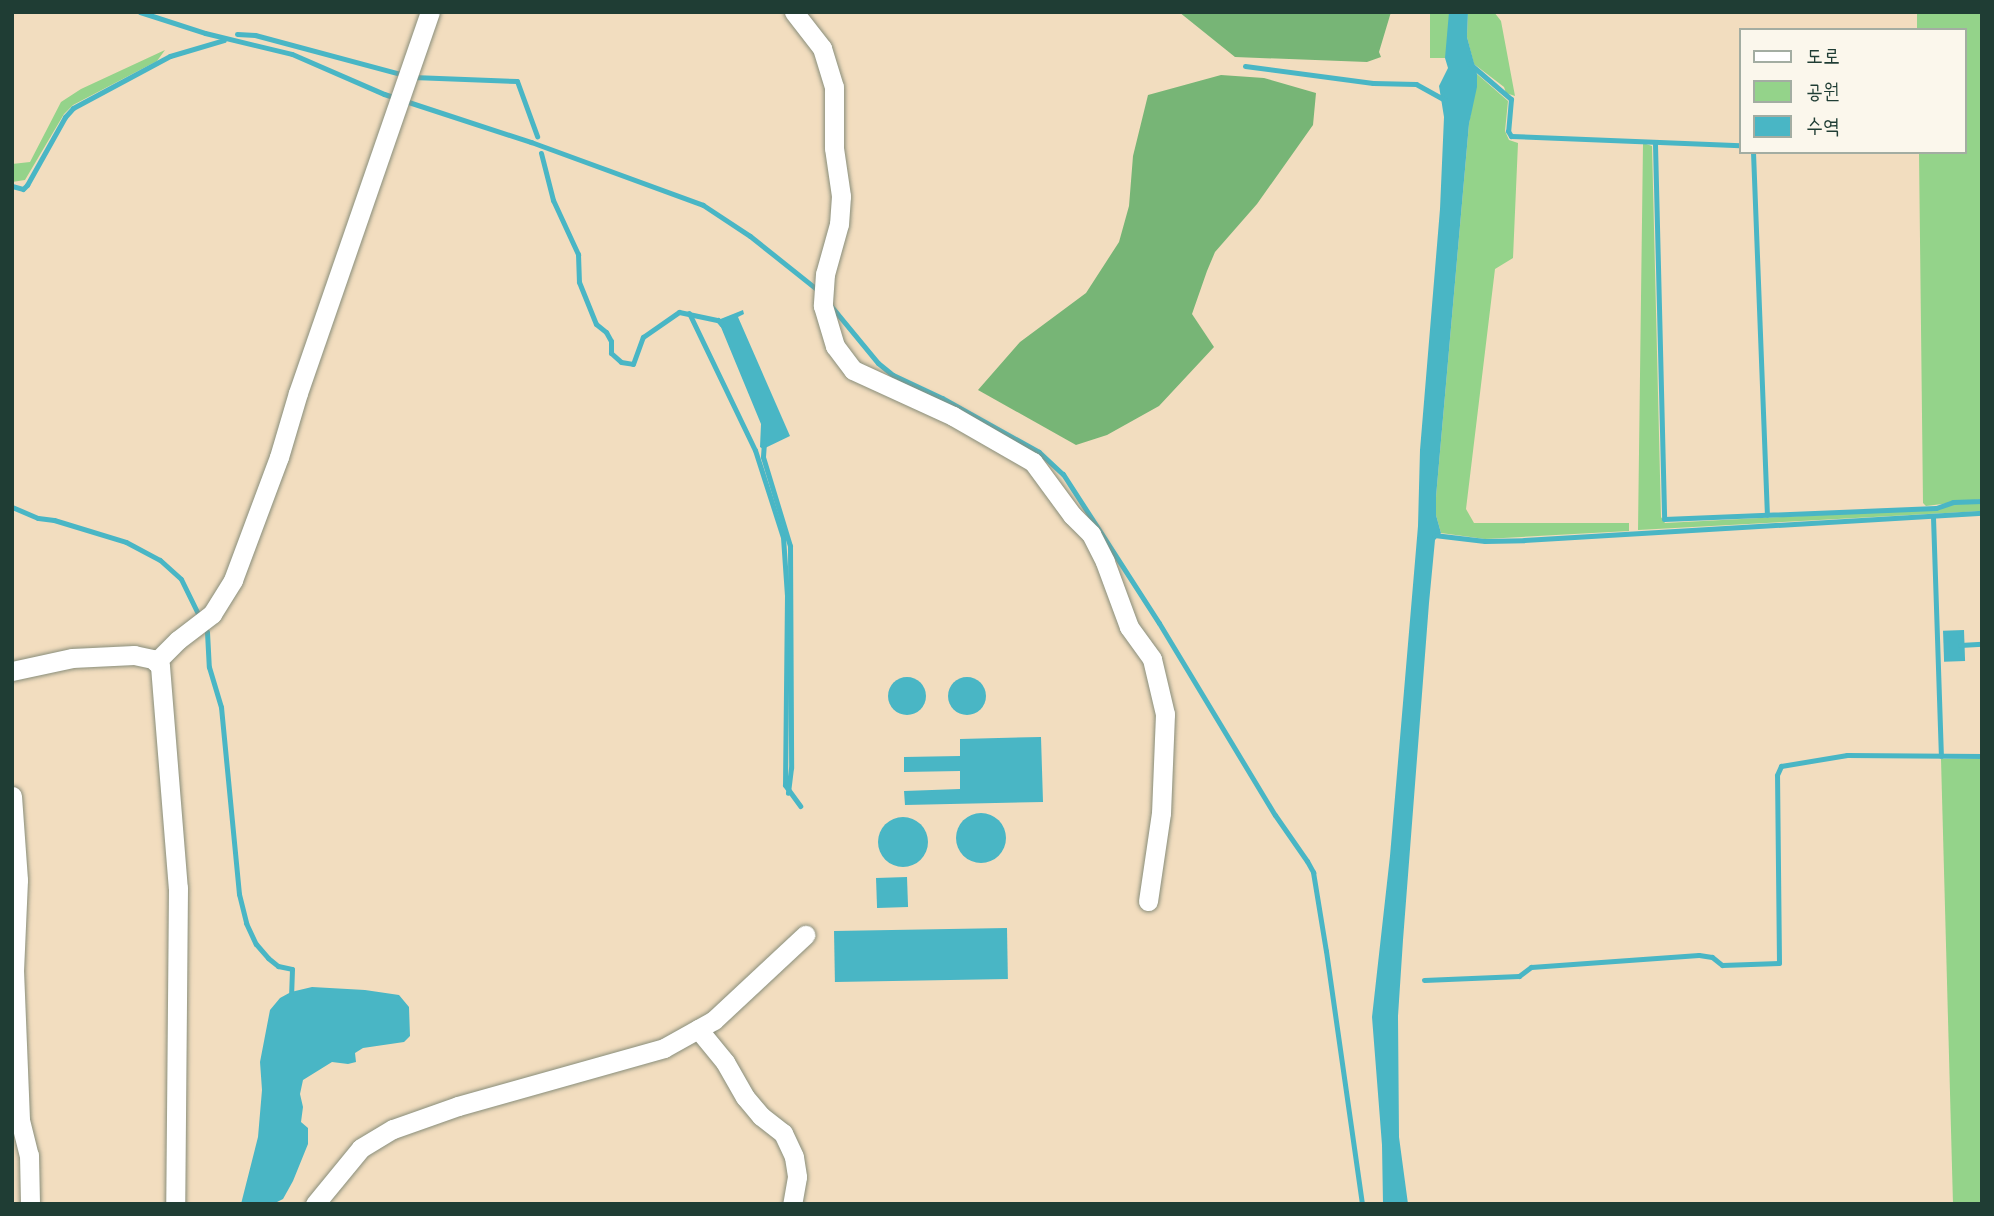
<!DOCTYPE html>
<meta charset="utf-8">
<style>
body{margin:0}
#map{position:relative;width:1994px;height:1216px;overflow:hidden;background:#f2ddbf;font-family:Caveat,"Poor Story",sans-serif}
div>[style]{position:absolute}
.green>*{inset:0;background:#94d38a;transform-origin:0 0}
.forest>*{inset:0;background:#77b576}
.water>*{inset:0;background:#49b6c5;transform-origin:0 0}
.round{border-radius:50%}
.stream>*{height:5px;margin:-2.5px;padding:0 2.5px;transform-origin:2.5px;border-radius:2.5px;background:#49b6c5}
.roads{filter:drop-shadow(0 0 2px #888d7a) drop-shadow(0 0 2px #888d7a)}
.street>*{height:19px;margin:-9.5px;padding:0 9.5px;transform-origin:9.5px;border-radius:9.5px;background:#fff}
span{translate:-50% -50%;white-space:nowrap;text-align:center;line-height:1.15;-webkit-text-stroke:6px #fbf7ec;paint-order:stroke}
.frame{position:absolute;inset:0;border:14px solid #1f3d34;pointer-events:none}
.legend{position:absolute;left:1739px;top:28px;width:228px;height:126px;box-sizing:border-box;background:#fbf7ec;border:2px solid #a3ada2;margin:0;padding:9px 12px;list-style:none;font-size:21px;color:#1f3d34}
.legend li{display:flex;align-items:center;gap:14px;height:35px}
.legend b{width:35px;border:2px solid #a3ada2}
</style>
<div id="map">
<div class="green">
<div style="left:1430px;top:12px;width:19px;height:46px"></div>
<div style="clip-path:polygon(1468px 12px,1494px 12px,1501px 21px,1515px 96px,1506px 93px,1504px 87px,1474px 64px,1467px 37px)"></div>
<div style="clip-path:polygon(1917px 12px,1982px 12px,1982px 499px,1926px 506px,1923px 503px,1919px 152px,1964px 152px,1964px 30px,1917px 30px)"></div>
<div style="clip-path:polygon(165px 50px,157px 61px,73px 105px,64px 114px,25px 180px,12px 182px,12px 164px,30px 162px,61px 102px,81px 89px)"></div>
<div style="clip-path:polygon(1477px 74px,1508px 101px,1505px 131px,1509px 140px,1518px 143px,1513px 258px,1495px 269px,1466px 509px,1474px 523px,1629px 523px,1629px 531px,1485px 539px,1441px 533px,1436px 515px,1436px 497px,1469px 124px)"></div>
<div style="clip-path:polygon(1643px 143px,1652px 146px,1661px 517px,1665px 523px,1937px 509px,1954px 504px,1982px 503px,1982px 511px,1638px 530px)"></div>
<div style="clip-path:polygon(1941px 759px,1982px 759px,1982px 1204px,1953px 1204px)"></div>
</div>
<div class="forest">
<div style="clip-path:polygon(1179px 12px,1391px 12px,1379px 52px,1381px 57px,1367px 62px,1235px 57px)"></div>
<div style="clip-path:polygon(1221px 75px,1264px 78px,1316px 93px,1313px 125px,1257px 204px,1215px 252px,1207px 271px,1192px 314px,1214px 347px,1159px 406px,1107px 435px,1076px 445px,978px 390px,1020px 342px,1086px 293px,1119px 242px,1129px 206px,1133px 156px,1148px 95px)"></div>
</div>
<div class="water">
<div style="clip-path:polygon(1449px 12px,1468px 12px,1467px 37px,1477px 74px,1477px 87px,1469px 124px,1436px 497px,1436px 515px,1441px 533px,1435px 540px,1429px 603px,1403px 940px,1398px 1016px,1399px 1137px,1408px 1204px,1383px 1204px,1382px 1145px,1372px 1017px,1390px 856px,1418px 526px,1420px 450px,1440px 209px,1444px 117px,1439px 86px,1448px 68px,1445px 58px)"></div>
<div style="clip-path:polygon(743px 310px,744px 314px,738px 317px,790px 436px,763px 449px,760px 447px,761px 424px,718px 320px)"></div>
<div style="left:1964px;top:630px;width:31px;height:21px;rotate:88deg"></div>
<div class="round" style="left:948px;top:677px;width:38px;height:38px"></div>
<div class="round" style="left:888px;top:677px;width:38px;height:38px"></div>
<div style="clip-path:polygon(1041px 737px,1043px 802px,905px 805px,904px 791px,960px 789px,960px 771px,904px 772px,904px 757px,960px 756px,960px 739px)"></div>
<div class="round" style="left:956px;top:813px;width:50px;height:50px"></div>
<div class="round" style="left:878px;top:817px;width:50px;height:50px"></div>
<div style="left:907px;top:877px;width:30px;height:31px;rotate:88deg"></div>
<div style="left:1007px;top:928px;width:51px;height:173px;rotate:89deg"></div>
<div style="clip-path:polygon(312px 987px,365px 990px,399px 995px,409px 1007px,410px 1036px,404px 1042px,363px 1048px,355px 1053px,356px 1062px,348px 1064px,332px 1062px,303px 1080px,300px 1094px,303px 1107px,301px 1122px,308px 1128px,308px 1144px,293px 1181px,283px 1199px,273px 1204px,241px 1204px,258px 1137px,262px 1090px,260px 1062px,270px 1010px,280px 998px,291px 992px)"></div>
</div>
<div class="stream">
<div style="left:140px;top:12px;width:68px;rotate:17.9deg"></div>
<div style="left:205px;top:33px;width:89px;rotate:13.6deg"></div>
<div style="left:292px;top:54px;width:100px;rotate:23.5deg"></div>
<div style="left:384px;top:94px;width:155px;rotate:18.1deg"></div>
<div style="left:531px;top:142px;width:183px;rotate:20.1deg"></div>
<div style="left:703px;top:205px;width:56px;rotate:33.4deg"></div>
<div style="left:750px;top:236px;width:88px;rotate:38.6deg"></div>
<div style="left:237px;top:34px;width:18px;rotate:3deg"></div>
<div style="left:255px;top:35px;width:154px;rotate:15deg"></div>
<div style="left:1470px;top:64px;width:54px;rotate:40.5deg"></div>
<div style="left:1511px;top:99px;width:32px;rotate:95deg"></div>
<div style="left:1508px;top:131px;width:6px;rotate:59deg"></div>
<div style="left:1511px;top:136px;width:229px;rotate:2.3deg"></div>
<div style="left:1245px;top:66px;width:129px;rotate:7.6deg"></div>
<div style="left:1373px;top:83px;width:43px;rotate:1.3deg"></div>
<div style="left:1416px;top:84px;width:33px;rotate:29deg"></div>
<div style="left:413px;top:77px;width:104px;rotate:2.2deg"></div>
<div style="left:517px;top:81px;width:59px;rotate:70deg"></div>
<div style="left:1655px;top:144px;width:375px;rotate:88.6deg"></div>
<div style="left:1664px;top:519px;width:272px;rotate:-2.3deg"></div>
<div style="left:1936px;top:508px;width:18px;rotate:-19deg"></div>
<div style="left:1953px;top:502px;width:29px;rotate:-2deg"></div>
<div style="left:1753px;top:152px;width:363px;rotate:87.8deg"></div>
<div style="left:541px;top:153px;width:49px;rotate:75.7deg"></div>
<div style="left:553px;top:200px;width:60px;rotate:65.2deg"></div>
<div style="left:578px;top:254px;width:28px;rotate:88deg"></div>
<div style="left:579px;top:282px;width:45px;rotate:68deg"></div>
<div style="left:596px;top:324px;width:13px;rotate:39deg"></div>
<div style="left:606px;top:332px;width:10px;rotate:61deg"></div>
<div style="left:611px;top:341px;width:12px;rotate:90deg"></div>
<div style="left:611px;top:353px;width:13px;rotate:42deg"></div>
<div style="left:621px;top:362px;width:12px;rotate:9deg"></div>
<div style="left:633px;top:364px;width:29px;rotate:-70deg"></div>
<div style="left:643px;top:337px;width:44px;rotate:-34.8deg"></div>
<div style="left:679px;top:312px;width:40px;rotate:12deg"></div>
<div style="left:718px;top:320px;width:6px;rotate:51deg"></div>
<div style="left:12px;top:186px;width:11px;rotate:15deg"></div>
<div style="left:23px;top:189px;width:6px;rotate:-45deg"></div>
<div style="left:27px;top:185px;width:78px;rotate:-60.8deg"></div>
<div style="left:65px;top:117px;width:12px;rotate:-48deg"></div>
<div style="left:73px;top:108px;width:110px;rotate:-28.2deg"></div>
<div style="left:170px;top:56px;width:56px;rotate:-16.5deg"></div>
<div style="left:831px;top:306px;width:74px;rotate:50.5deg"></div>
<div style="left:878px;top:363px;width:19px;rotate:39deg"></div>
<div style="left:893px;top:375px;width:54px;rotate:25.1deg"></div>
<div style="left:942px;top:398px;width:111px;rotate:29.1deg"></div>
<div style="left:1039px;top:452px;width:33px;rotate:43deg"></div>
<div style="left:1063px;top:474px;width:177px;rotate:57.2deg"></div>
<div style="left:1159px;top:623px;width:224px;rotate:58.9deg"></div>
<div style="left:1275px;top:815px;width:56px;rotate:55.2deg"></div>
<div style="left:1307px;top:861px;width:13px;rotate:61deg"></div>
<div style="left:1313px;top:872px;width:80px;rotate:80.7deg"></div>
<div style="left:1326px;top:951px;width:256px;rotate:81.9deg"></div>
<div style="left:689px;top:313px;width:152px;rotate:64.3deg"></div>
<div style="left:755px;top:450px;width:91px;rotate:72.2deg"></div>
<div style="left:783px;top:537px;width:58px;rotate:86.1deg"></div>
<div style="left:787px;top:595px;width:190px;rotate:90.6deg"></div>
<div style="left:785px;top:785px;width:26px;rotate:54deg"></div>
<div style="left:764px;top:442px;width:15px;rotate:94deg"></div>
<div style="left:763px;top:457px;width:93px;rotate:73.1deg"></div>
<div style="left:790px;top:546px;width:222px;rotate:89.7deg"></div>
<div style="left:791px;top:768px;width:25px;rotate:97deg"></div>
<div style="left:12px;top:507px;width:28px;rotate:23deg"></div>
<div style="left:38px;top:518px;width:16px;rotate:7deg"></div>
<div style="left:54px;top:520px;width:75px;rotate:17deg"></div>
<div style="left:126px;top:542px;width:38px;rotate:28deg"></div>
<div style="left:160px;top:560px;width:28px;rotate:42deg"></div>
<div style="left:181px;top:579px;width:59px;rotate:63.9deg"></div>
<div style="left:207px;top:632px;width:35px;rotate:87deg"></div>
<div style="left:209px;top:667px;width:42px;rotate:73.3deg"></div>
<div style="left:221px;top:707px;width:188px;rotate:84.5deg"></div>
<div style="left:239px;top:894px;width:30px;rotate:76deg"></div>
<div style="left:246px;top:923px;width:23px;rotate:65deg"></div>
<div style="left:256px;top:944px;width:18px;rotate:49deg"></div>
<div style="left:268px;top:958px;width:13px;rotate:39deg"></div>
<div style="left:278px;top:966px;width:14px;rotate:12deg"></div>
<div style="left:292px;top:969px;width:23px;rotate:92deg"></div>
<div style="left:1933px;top:517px;width:239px;rotate:88.1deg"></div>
<div style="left:1434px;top:535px;width:51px;rotate:6.7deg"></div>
<div style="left:1485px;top:541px;width:39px;rotate:-1deg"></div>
<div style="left:1524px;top:540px;width:459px;rotate:-3.4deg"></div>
<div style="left:1960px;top:645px;width:22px;rotate:-3deg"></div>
<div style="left:1424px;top:980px;width:95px;rotate:-2.4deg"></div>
<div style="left:1519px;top:976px;width:15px;rotate:-37deg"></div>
<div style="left:1531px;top:967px;width:168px;rotate:-4.1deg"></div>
<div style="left:1699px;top:955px;width:13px;rotate:9deg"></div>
<div style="left:1712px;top:957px;width:13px;rotate:39deg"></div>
<div style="left:1722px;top:965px;width:57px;rotate:-2deg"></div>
<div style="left:1779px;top:963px;width:188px;rotate:-90.6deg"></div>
<div style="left:1777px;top:775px;width:10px;rotate:-66deg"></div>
<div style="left:1781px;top:766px;width:67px;rotate:-9.5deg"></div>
<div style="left:1847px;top:755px;width:135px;rotate:0.4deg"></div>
</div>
<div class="roads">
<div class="street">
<div style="left:794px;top:12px;width:46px;rotate:52.1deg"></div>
<div style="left:822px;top:48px;width:41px;rotate:72.9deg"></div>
<div style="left:834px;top:87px;width:61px;rotate:90deg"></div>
<div style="left:834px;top:148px;width:49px;rotate:81.7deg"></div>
<div style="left:841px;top:196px;width:28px;rotate:94deg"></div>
<div style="left:839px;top:224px;width:52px;rotate:105.6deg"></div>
<div style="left:825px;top:274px;width:32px;rotate:94deg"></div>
<div style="left:823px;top:306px;width:42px;rotate:73.3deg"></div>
<div style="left:835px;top:346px;width:30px;rotate:53deg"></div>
<div style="left:853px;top:370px;width:110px;rotate:24.7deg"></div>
<div style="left:953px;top:416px;width:92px;rotate:29.9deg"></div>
<div style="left:1033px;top:462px;width:66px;rotate:53.7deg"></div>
<div style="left:1072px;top:515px;width:27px;rotate:45deg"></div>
<div style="left:1091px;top:534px;width:31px;rotate:63deg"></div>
<div style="left:1105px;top:562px;width:69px;rotate:69.7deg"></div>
<div style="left:1129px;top:627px;width:39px;rotate:54deg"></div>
<div style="left:1152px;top:659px;width:57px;rotate:76.7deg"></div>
<div style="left:1165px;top:714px;width:99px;rotate:92.3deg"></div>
<div style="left:1161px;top:813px;width:89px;rotate:98.4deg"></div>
<div style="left:156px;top:662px;width:31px;rotate:-45deg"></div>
<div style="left:178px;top:640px;width:43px;rotate:-37.4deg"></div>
<div style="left:212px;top:614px;width:40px;rotate:-58deg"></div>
<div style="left:233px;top:580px;width:131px;rotate:-69.5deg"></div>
<div style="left:279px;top:457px;width:67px;rotate:-73.5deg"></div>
<div style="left:298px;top:393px;width:403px;rotate:-70.9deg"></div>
<div style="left:12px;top:671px;width:61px;rotate:-12.2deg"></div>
<div style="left:72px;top:658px;width:62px;rotate:-2.8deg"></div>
<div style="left:134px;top:655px;width:19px;rotate:12deg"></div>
<div style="left:153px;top:659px;width:10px;rotate:45deg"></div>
<div style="left:160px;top:666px;width:223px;rotate:85.4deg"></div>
<div style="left:178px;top:888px;width:316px;rotate:90.5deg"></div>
<div style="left:12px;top:796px;width:84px;rotate:85.9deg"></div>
<div style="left:18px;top:880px;width:90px;rotate:92.5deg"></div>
<div style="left:14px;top:970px;width:150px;rotate:87.7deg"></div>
<div style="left:20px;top:1120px;width:36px;rotate:76deg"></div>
<div style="left:29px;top:1155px;width:49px;rotate:88.8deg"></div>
<div style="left:698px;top:1029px;width:43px;rotate:50.7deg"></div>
<div style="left:725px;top:1062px;width:40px;rotate:60.3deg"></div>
<div style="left:745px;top:1097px;width:25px;rotate:50deg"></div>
<div style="left:761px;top:1116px;width:28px;rotate:38deg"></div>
<div style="left:783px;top:1133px;width:26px;rotate:65deg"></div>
<div style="left:794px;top:1157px;width:20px;rotate:81deg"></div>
<div style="left:797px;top:1177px;width:27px;rotate:100deg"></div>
<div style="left:315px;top:1204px;width:72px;rotate:-50.6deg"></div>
<div style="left:361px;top:1148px;width:37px;rotate:-31deg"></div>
<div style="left:393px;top:1129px;width:69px;rotate:-19.5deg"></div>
<div style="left:458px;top:1106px;width:214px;rotate:-15.7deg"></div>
<div style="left:664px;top:1048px;width:57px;rotate:-29.2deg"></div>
<div style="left:714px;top:1020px;width:125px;rotate:-43deg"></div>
</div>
</div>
<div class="frame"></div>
<ul class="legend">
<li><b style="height:9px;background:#fff"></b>도로</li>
<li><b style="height:19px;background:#94d38a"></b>공원</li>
<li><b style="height:19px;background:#49b6c5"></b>수역</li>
</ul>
</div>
